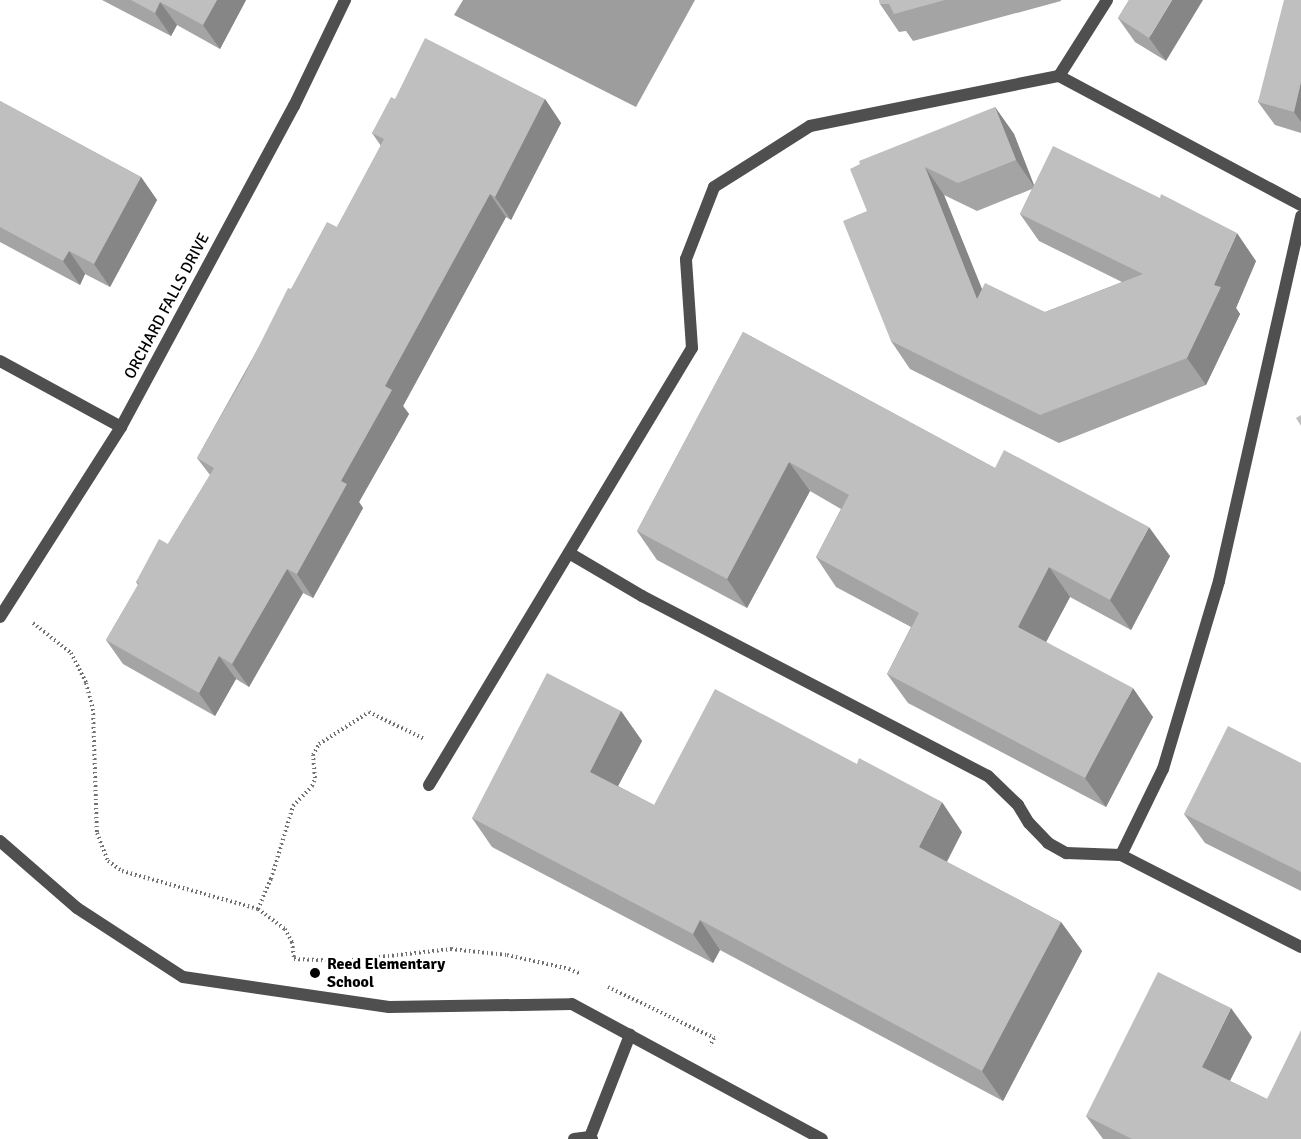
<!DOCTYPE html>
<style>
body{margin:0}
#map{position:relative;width:1301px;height:1139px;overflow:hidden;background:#fff;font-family:Signika,sans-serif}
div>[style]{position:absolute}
.water>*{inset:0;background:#9d9d9d}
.path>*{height:4px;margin-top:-2px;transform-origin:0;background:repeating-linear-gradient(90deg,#717171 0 1.5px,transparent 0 4.5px)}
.service>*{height:12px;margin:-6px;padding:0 6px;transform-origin:6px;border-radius:6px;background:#4f4f4f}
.minor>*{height:12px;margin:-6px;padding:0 6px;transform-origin:6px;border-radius:6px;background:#4f4f4f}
.wall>*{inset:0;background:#a4a4a4}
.shaded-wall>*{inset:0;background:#868686}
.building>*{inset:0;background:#bfbfbf}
.dots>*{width:16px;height:16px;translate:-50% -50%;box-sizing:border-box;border:3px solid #fff;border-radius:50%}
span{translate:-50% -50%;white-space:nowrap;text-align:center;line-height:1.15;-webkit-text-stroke:6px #fff;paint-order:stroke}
.street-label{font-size:16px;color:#000}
.poi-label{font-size:16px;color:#000;font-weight:700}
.left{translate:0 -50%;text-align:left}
</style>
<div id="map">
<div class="water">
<div style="clip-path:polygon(463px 0,695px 0,636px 107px,454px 15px)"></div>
</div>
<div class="path">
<div style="left:33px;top:623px;width:48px;rotate:38.3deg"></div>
<div style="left:71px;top:653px;width:34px;rotate:63deg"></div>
<div style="left:86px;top:683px;width:27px;rotate:75deg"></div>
<div style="left:93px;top:709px;width:124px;rotate:88.2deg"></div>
<div style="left:97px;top:833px;width:30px;rotate:69deg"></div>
<div style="left:108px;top:861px;width:17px;rotate:36deg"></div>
<div style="left:122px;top:871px;width:141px;rotate:15.6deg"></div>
<div style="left:258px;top:909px;width:34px;rotate:37deg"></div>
<div style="left:285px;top:929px;width:15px;rotate:62deg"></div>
<div style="left:292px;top:942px;width:17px;rotate:83deg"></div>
<div style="left:294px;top:959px;width:49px;rotate:2.3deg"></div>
<div style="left:343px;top:961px;width:109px;rotate:-6.3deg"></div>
<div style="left:451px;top:949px;width:56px;rotate:6.1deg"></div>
<div style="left:507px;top:955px;width:64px;rotate:12.7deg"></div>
<div style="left:569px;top:969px;width:11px;rotate:22deg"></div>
<div style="left:258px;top:909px;width:33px;rotate:-67deg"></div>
<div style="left:271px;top:879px;width:76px;rotate:-73.2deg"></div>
<div style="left:293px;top:806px;width:28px;rotate:-46deg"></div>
<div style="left:312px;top:786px;width:9px;rotate:-69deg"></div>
<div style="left:315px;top:778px;width:23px;rotate:-95deg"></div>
<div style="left:313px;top:755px;width:13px;rotate:-61deg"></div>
<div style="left:319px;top:744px;width:59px;rotate:-32.6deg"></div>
<div style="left:369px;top:712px;width:61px;rotate:26.1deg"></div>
<div style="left:608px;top:987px;width:118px;rotate:25.7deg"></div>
<div style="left:714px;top:1038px;width:9px;rotate:117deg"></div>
</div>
<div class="service">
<div style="left:1059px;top:76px;width:90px;rotate:-57.7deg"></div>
<div style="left:569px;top:553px;width:85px;rotate:30.5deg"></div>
<div style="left:642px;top:596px;width:390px;rotate:27.5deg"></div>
<div style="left:988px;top:776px;width:42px;rotate:44deg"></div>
<div style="left:1018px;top:805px;width:21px;rotate:59deg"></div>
<div style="left:1029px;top:823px;width:28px;rotate:46deg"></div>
<div style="left:1048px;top:843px;width:21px;rotate:29deg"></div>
<div style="left:1066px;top:853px;width:55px;rotate:2.1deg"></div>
<div style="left:1121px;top:855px;width:202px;rotate:27.1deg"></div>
<div style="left:429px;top:785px;width:510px;rotate:-58.96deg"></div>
<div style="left:692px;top:348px;width:89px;rotate:-93.9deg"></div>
<div style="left:686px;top:259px;width:77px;rotate:-68.7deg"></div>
<div style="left:714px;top:187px;width:114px;rotate:-32.4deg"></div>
<div style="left:810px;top:126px;width:254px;rotate:-11.4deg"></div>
<div style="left:1059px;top:76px;width:274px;rotate:28.1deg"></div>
<div style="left:0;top:841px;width:102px;rotate:41deg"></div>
<div style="left:77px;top:908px;width:126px;rotate:33.1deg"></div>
<div style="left:183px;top:977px;width:208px;rotate:8.3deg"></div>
<div style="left:389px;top:1007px;width:183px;rotate:-0.9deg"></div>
<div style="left:572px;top:1004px;width:284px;rotate:28.4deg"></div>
<div style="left:1121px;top:855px;width:96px;rotate:-64deg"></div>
<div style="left:1163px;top:769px;width:196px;rotate:-73.4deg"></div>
<div style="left:1219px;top:581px;width:374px;rotate:-77.3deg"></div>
<div style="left:590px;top:1137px;width:110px;rotate:-68.6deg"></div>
<div style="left:574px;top:1139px;width:16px;rotate:-7deg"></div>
<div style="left:590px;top:1137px;width:3px;rotate:45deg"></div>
</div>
<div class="minor">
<div style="left:0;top:361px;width:138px;rotate:28.6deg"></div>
<div style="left:0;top:617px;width:225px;rotate:-57.5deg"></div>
<div style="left:121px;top:427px;width:365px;rotate:-61.7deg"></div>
<div style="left:294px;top:106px;width:118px;rotate:-64.3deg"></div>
</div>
<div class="wall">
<div style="clip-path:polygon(102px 0,246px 0,220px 49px,177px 25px,171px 36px)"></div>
<div style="clip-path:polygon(879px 0,1061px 0,1061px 1px,913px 41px,906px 31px,899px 32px,880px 4px)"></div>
<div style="clip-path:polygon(1129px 0,1166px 61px,1135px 42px,1118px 18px)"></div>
<div style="clip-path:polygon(1301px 0,1301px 133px,1275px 125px,1258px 102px)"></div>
<div style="clip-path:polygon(395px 99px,545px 99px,561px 123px,511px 220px,506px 217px,403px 406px,409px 414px,359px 502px,363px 508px,313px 598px,303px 593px,249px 687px,236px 679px,215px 716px,123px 664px,106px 640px,138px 585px,136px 582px,168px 544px,210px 475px,197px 458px,291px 289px,337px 227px,381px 146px,372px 133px)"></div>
<div style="clip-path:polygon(0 101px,141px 177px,157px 200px,110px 287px,85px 274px,80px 285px,0 242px)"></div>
<div style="clip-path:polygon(evenodd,995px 107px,1014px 134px,1034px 185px,1256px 261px,1236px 308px,1240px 314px,1206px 385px,1059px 443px,910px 369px,891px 341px,867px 211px,995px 107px,1032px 189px,1020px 214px,1039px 241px,1122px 282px,1045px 312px,982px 290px,944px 195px,977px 211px,1032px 189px)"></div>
<div style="clip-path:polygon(743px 332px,995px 468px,1170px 556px,1131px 630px,1070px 597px,1046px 642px,1153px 717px,1106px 807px,908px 703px,887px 674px,911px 627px,836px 587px,816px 557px,841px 509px,810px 491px,747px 608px,657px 560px,637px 531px)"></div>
<div style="clip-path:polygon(621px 711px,642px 741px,618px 786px,654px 805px,962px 832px,947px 862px,1061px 922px,1082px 951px,1003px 1101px,720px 950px,713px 963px,492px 847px,472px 818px)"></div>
<div style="clip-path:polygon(1301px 763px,1301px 891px,1205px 843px,1184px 814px)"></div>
<div style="clip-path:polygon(1252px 1037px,1230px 1081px,1267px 1099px,1301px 1139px,1103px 1139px,1086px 1116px)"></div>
</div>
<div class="shaded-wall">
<div style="clip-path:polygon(217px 0,246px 0,220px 49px,203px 25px)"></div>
<div style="clip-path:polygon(1172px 0,1203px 0,1166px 61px,1149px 38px)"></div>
<div style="clip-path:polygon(160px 2px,177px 25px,171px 36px,155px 13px)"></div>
<div style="clip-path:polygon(1301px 82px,1301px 122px,1294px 112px)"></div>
<div style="clip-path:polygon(545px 99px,561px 123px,511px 220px,495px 197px)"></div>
<div style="clip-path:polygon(995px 107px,1014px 134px,1035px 188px,1016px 160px)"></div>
<div style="clip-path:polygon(925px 167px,944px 195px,997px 326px,977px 299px)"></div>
<div style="clip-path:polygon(141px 177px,157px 200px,110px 287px,94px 264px)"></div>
<div style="clip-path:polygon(490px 194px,506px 217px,403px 406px,409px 414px,359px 502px,363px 508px,313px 598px,297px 574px,341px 481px,385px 386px)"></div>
<div style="clip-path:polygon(1237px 233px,1256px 261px,1236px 308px,1240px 314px,1206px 385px,1187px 358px,1214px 285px)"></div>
<div style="clip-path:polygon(69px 251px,85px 274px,80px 285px,63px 261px)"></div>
<div style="clip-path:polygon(789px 462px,810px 491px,747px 608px,727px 579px)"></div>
<div style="clip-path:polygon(1149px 527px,1170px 556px,1131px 630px,1110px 600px)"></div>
<div style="clip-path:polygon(1049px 567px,1070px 597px,1038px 657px,1018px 627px)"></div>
<div style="clip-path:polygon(287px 569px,303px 593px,249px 687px,232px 664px)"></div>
<div style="clip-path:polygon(219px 656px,236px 679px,215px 716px,199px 693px)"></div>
<div style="clip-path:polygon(1133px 688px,1153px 717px,1106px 807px,1085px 778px)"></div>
<div style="clip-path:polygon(621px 711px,642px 741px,610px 801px,590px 772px)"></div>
<div style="clip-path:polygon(942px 802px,962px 832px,939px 876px,919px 847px)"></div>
<div style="clip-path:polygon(700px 920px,720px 950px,713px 963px,693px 934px)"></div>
<div style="clip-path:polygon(1061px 922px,1082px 951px,1003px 1101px,982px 1071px)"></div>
<div style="clip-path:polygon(1231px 1008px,1252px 1037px,1222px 1096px,1202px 1067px)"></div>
</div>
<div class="building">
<div style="clip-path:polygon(131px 0,217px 0,203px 25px,160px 2px,155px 13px)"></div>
<div style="clip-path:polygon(879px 0,945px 0,894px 14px,889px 4px,880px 4px)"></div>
<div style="clip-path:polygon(1129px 0,1172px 0,1149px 38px,1118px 18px)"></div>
<div style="clip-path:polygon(1284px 0,1301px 0,1301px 82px,1294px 112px,1258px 102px)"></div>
<div style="clip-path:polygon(425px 38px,545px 99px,495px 197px,490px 194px,385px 386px,392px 390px,341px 481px,347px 484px,297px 574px,287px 569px,232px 664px,219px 656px,199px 693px,106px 640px,139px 583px,136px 582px,159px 539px,168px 544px,214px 468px,197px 458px,244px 376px,288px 288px,291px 289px,327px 222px,337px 227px,384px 139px,372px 133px,391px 97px,395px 99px)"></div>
<div style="clip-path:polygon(0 101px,141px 177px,94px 264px,69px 251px,63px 261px,0 227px)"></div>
<div style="clip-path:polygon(995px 107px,1016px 160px,958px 183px,925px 167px,977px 299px,985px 283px,1045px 312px,1143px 274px,1020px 214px,1053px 146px,1160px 198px,1161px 194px,1237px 233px,1214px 285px,1221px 287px,1187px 358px,1040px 415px,891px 341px,843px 221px,867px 211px,850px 169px,860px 164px,859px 161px)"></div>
<div style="clip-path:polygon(743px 332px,995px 468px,1004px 450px,1149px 527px,1110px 600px,1049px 567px,1018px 627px,1133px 688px,1085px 778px,887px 674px,919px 613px,816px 557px,849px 495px,789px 462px,727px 579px,637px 531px)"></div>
<div style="clip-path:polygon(1301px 415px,1301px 426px,1296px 418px)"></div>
<div style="clip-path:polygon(547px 673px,621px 711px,590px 772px,654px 805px,715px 689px,857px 764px,859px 758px,942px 802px,919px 847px,1061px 922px,982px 1071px,700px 920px,693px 934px,472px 818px)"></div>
<div style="clip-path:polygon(1228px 726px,1301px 763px,1301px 872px,1184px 814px)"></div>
<div style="clip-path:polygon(1158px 972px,1231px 1008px,1202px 1067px,1267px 1099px,1301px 1030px,1301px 1139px,1132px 1139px,1086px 1116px)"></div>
</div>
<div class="dots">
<div style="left:315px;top:973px;background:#000"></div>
</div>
<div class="street-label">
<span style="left:167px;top:306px;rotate:-62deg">ORCHARD FALLS DRIVE</span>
</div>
<div class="poi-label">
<span class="left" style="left:327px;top:973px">Reed Elementary<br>School</span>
</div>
</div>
